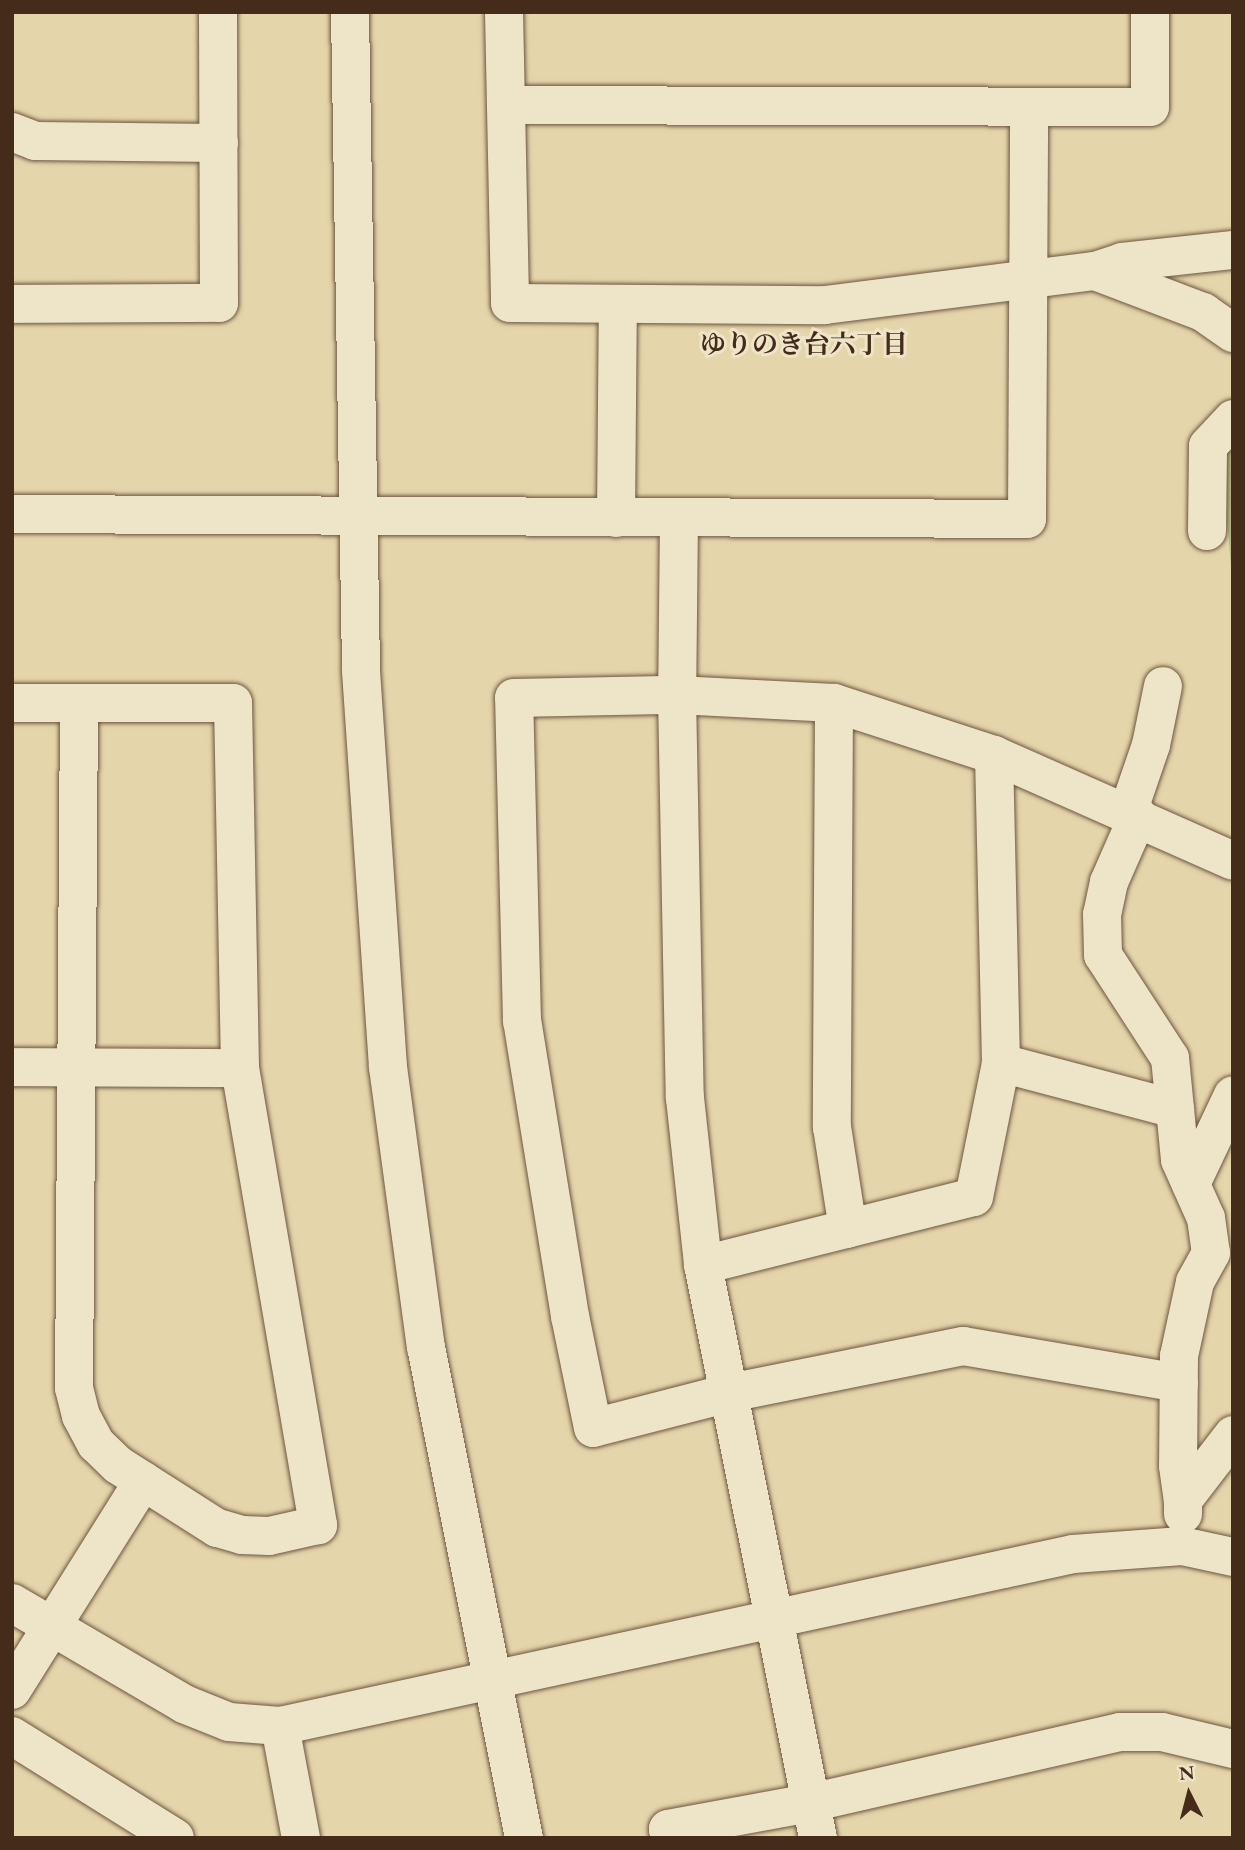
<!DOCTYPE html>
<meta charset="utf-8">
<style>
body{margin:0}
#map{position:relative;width:1245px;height:1850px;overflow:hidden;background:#e5d5ab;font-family:"EB Garamond","Noto Serif JP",serif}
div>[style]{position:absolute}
.green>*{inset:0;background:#b7bd87}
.roads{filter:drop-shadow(0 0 2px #6d563e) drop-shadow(0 0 2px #6d563e)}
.minor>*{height:38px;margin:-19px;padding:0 19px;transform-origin:19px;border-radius:19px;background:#eee4c8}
span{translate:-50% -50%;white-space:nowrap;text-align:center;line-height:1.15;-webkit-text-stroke:6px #eee4c8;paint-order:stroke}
.neighbourhood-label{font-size:26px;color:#452c1a;font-weight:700}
.frame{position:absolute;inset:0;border:14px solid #452c1a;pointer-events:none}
.north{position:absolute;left:1154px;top:1759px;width:70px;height:70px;-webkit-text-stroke:5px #eee4c8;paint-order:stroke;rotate:354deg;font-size:19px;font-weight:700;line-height:28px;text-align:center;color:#452c1a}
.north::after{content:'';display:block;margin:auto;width:24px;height:32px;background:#452c1a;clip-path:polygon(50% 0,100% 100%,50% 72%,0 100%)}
</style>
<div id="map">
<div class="green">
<div style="clip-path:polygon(1233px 441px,1233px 588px,1221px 454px)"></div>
</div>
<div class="roads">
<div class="minor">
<div style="left:350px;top:12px;width:659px;rotate:89.04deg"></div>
<div style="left:361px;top:671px;width:397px;rotate:86.1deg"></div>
<div style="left:388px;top:1067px;width:283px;rotate:82.3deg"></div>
<div style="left:426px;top:1347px;width:501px;rotate:78.71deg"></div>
<div style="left:504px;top:12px;width:291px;rotate:88.8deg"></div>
<div style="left:510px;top:303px;width:315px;rotate:0.4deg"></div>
<div style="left:825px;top:305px;width:272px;rotate:-7.2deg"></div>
<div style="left:1095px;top:271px;width:28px;rotate:-18deg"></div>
<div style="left:1122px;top:262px;width:112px;rotate:-6.2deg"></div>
<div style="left:506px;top:105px;width:644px;rotate:0.18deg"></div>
<div style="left:1150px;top:107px;width:95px;rotate:-90deg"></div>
<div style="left:12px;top:132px;width:25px;rotate:21deg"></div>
<div style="left:35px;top:141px;width:184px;rotate:0.6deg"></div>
<div style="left:1095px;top:271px;width:116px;rotate:20.8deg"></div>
<div style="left:1203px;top:312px;width:37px;rotate:35deg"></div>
<div style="left:12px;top:304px;width:207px;rotate:-0.3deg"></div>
<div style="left:219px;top:303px;width:291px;rotate:-90.2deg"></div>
<div style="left:12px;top:514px;width:1015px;rotate:0.28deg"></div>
<div style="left:1027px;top:519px;width:411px;rotate:-89.7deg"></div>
<div style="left:616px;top:518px;width:213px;rotate:-89.5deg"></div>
<div style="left:679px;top:518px;width:177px;rotate:90.6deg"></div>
<div style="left:677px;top:695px;width:403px;rotate:88.9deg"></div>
<div style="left:685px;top:1098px;width:168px;rotate:83.8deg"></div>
<div style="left:703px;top:1265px;width:584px;rotate:78.65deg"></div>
<div style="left:1207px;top:531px;width:85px;rotate:-89.3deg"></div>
<div style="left:1208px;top:446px;width:37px;rotate:-47deg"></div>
<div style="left:12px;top:703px;width:221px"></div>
<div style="left:233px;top:703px;width:365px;rotate:88.9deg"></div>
<div style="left:240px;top:1068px;width:464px;rotate:80.3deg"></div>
<div style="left:318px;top:1525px;width:50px;rotate:167.3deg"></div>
<div style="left:269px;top:1536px;width:27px;rotate:-178deg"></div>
<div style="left:242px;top:1535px;width:26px;rotate:-164deg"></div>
<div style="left:217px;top:1528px;width:117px;rotate:-147.5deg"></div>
<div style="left:118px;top:1465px;width:30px;rotate:-136deg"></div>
<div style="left:96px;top:1444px;width:32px;rotate:-118deg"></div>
<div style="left:81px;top:1416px;width:29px;rotate:-104deg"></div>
<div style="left:74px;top:1388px;width:684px;rotate:-89.58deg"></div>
<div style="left:834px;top:703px;width:424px;rotate:90.3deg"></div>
<div style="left:832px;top:1127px;width:103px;rotate:81.1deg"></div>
<div style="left:1128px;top:812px;width:71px;rotate:-71.1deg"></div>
<div style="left:1151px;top:745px;width:60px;rotate:-78.5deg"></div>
<div style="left:1138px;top:816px;width:72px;rotate:113.7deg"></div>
<div style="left:1109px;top:882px;width:33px;rotate:102deg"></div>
<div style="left:1102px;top:914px;width:41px;rotate:88.6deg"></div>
<div style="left:1103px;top:955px;width:123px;rotate:57deg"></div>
<div style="left:1170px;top:1058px;width:102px;rotate:84.4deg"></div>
<div style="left:1180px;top:1160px;width:64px;rotate:65.9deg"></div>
<div style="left:1206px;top:1218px;width:35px;rotate:82deg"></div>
<div style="left:1211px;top:1253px;width:33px;rotate:119deg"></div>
<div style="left:1195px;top:1282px;width:76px;rotate:102.2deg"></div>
<div style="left:1179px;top:1356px;width:110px;rotate:90.5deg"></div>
<div style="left:1178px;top:1466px;width:34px;rotate:82deg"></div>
<div style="left:1001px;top:1063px;width:180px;rotate:14.8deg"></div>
<div style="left:12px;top:1067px;width:228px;rotate:0.3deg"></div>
<div style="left:1191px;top:1184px;width:98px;rotate:-64.7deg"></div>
<div style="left:703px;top:1265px;width:279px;rotate:-14.1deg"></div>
<div style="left:974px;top:1197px;width:137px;rotate:-78.6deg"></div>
<div style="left:1001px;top:1063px;width:308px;rotate:-91.3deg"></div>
<div style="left:1179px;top:1383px;width:219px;rotate:-170.3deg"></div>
<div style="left:963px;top:1346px;width:239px;rotate:168.6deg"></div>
<div style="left:729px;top:1393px;width:140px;rotate:165.6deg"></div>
<div style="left:593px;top:1428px;width:114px;rotate:-101.6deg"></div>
<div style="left:570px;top:1316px;width:299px;rotate:-99.2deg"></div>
<div style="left:522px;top:1021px;width:323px;rotate:-91.4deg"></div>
<div style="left:514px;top:698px;width:163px;rotate:-1.1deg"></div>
<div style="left:677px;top:695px;width:157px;rotate:2.9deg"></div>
<div style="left:834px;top:703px;width:168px;rotate:18deg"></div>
<div style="left:994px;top:755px;width:261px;rotate:23.9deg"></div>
<div style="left:1183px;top:1514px;width:14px;rotate:-90deg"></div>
<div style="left:1183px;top:1500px;width:82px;rotate:-52.4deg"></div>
<div style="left:12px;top:1603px;width:199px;rotate:30.4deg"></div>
<div style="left:184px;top:1704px;width:48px;rotate:21.8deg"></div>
<div style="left:229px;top:1722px;width:51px;rotate:4.5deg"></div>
<div style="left:280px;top:1726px;width:811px;rotate:-12.24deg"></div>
<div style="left:1073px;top:1554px;width:109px;rotate:-4.2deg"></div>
<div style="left:1182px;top:1546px;width:52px;rotate:12.2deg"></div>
<div style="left:12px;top:1690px;width:247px;rotate:-57.9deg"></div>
<div style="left:280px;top:1726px;width:114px;rotate:79.4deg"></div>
<div style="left:12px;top:1736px;width:192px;rotate:32deg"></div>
<div style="left:670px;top:1838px;width:9px;rotate:-103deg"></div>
<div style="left:668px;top:1829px;width:144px;rotate:-10.4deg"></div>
<div style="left:810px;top:1803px;width:318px;rotate:-12.9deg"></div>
<div style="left:1120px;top:1732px;width:42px"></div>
<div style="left:1162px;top:1732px;width:73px;rotate:13.5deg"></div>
</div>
</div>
<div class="neighbourhood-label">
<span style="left:804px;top:345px">ゆりのき台六丁目</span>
</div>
<div class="frame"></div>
<div class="north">N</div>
</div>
